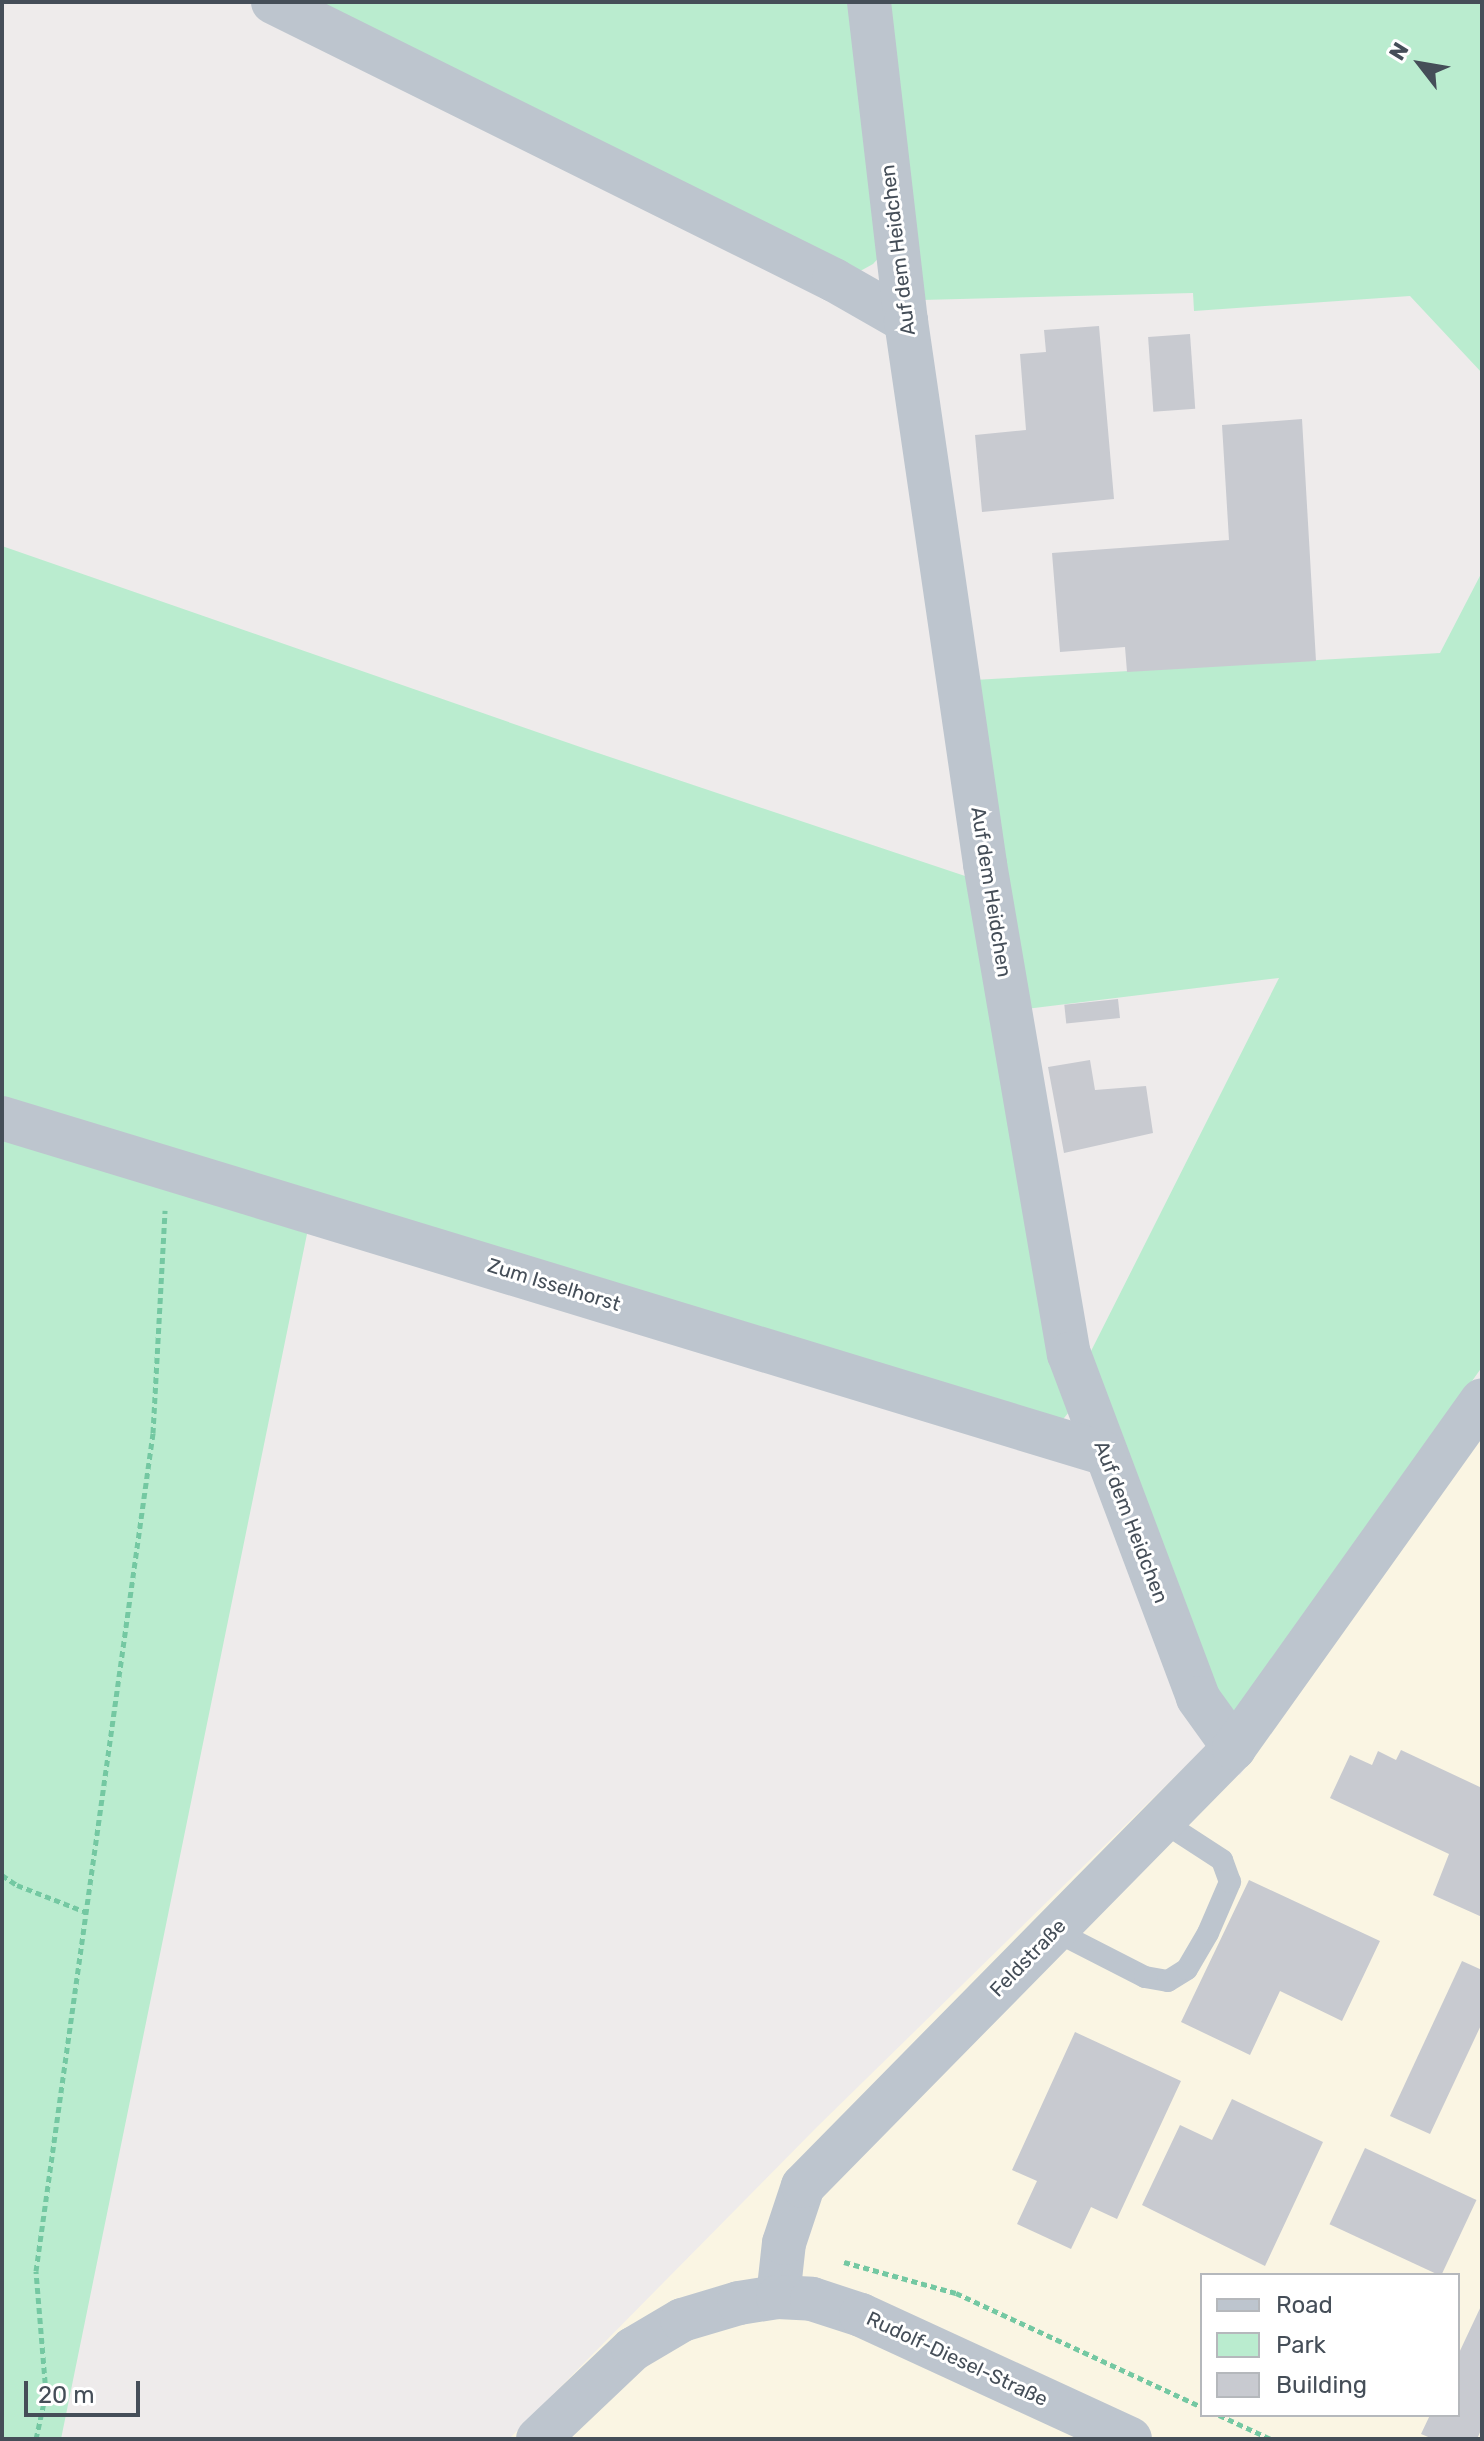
<!DOCTYPE html>
<meta charset="utf-8">
<style>
body{margin:0}
#map{position:relative;width:1484px;height:2441px;overflow:hidden;background:#eeebeb;font-family:Rubik,sans-serif}
div>[style]{position:absolute}
.commercial>*{inset:0;background:#faf5e3}
.green>*{inset:0;background:#baeccf}
.building>*{inset:0;background:#c8cad0;transform-origin:0 0}
.path>*{height:5px;margin-top:-2.5px;transform-origin:0;background:repeating-linear-gradient(90deg,#74c8a2 0 6px,transparent 0 10px)}
.service>*{height:22px;margin:-11px;padding:0 11px;transform-origin:11px;border-radius:11px;background:#bdc5ce}
.minor>*{height:44px;margin:-22px;padding:0 22px;transform-origin:22px;border-radius:22px;background:#bdc5ce}
.tertiary>*{height:44px;margin:-22px;padding:0 22px;transform-origin:22px;border-radius:22px;background:#bdc5ce}
span{translate:-50% -50%;white-space:nowrap;text-align:center;line-height:1.15;-webkit-text-stroke:6px #fff;paint-order:stroke}
.street-label{font-size:20px;color:#454e58}
.frame{position:absolute;inset:0;border:4px solid #454e58;pointer-events:none}
.legend{position:absolute;left:1200px;top:2273px;width:260px;height:144px;box-sizing:border-box;background:#fff;border:2px solid #b5b8bc;margin:0;padding:10px 14px;list-style:none;font-size:24px;color:#454e58}
.legend li{display:flex;align-items:center;gap:16px;height:40px}
.legend b{width:40px;border:2px solid #b5b8bc}
.north{position:absolute;left:1380px;top:24px;width:80px;height:80px;-webkit-text-stroke:6px #fff;paint-order:stroke;rotate:301deg;font-size:22px;font-weight:700;line-height:32px;text-align:center;color:#454e58}
.north::after{content:'';display:block;margin:auto;width:28px;height:36px;background:#454e58;clip-path:polygon(50% 0,100% 100%,50% 72%,0 100%)}
.scale{position:absolute;left:24px;top:2381px;width:116px;height:36px;box-sizing:border-box;border:4px solid #454e58;border-top:0;padding-left:10px;font-size:24px;line-height:28px;white-space:nowrap;color:#454e58;-webkit-text-stroke:6px #fff;paint-order:stroke}
</style>
<div id="map">
<div class="commercial">
<div style="clip-path:polygon(evenodd,1482px 1431px,1482px 2439px,509px 2439px,817px 2127px,1200px 1752px,1240px 1775px,1482px 1431px,1202px 2275px,1458px 2275px,1458px 2415px,1202px 2415px,1202px 2275px)"></div>
</div>
<div class="green">
<div style="clip-path:polygon(294px 2px,855px 2px,884px 252px,873px 264px,853px 275px)"></div>
<div style="clip-path:polygon(886px 2px,1482px 2px,1482px 373px,1410px 296px,1194px 311px,1193px 293px,921px 300px)"></div>
<div style="clip-path:polygon(2px 546px,586px 749px,974px 879px,1073px 1407px,1060px 1423px,308px 1229px,61px 2439px,2px 2439px)"></div>
<div style="clip-path:polygon(1482px 572px,1482px 1367px,1236px 1714px,1209px 1690px,1086px 1361px,1279px 978px,1026px 1009px,974px 680px,1440px 653px)"></div>
</div>
<div class="building">
<div style="clip-path:polygon(1099px 326px,1114px 499px,982px 512px,975px 435px,1026px 430px,1020px 354px,1046px 352px,1044px 330px)"></div>
<div style="left:1190px;top:334px;width:75px;height:42px;rotate:86deg"></div>
<div style="clip-path:polygon(1302px 419px,1316px 661px,1127px 672px,1125px 647px,1060px 652px,1052px 553px,1229px 540px,1222px 425px)"></div>
<div style="left:1118px;top:999px;width:19px;height:54px;rotate:84deg"></div>
<div style="clip-path:polygon(1090px 1060px,1095px 1090px,1146px 1086px,1153px 1133px,1064px 1153px,1048px 1067px)"></div>
<div style="clip-path:polygon(1401px 1750px,1482px 1788px,1482px 1917px,1433px 1895px,1449px 1854px,1330px 1798px,1350px 1755px,1372px 1765px,1378px 1751px,1396px 1760px)"></div>
<div style="clip-path:polygon(1249px 1880px,1380px 1941px,1342px 2021px,1280px 1991px,1250px 2055px,1181px 2022px)"></div>
<div style="clip-path:polygon(1462px 1961px,1482px 1970px,1482px 2023px,1430px 2134px,1390px 2116px)"></div>
<div style="clip-path:polygon(1075px 2032px,1181px 2081px,1117px 2219px,1091px 2207px,1071px 2249px,1017px 2224px,1037px 2181px,1012px 2170px)"></div>
<div style="clip-path:polygon(1232px 2099px,1323px 2142px,1265px 2266px,1142px 2205px,1180px 2125px,1212px 2140px)"></div>
<div style="left:1365px;top:2148px;width:123px;height:84px;rotate:25deg"></div>
<div style="clip-path:polygon(1482px 2304px,1482px 2428px,1477px 2439px,1433px 2439px,1421px 2434px,1430px 2415px,1458px 2415px,1458px 2355px)"></div>
</div>
<div class="path">
<div style="left:2px;top:1875px;width:18px;rotate:34deg"></div>
<div style="left:17px;top:1885px;width:74px;rotate:21.4deg"></div>
<div style="left:844px;top:2262px;width:116px;rotate:15.5deg"></div>
<div style="left:956px;top:2293px;width:271px;rotate:24.9deg"></div>
<div style="left:1219px;top:2415px;width:57px;rotate:24.8deg"></div>
<div style="left:36px;top:2439px;width:47px;rotate:-77.7deg"></div>
<div style="left:46px;top:2393px;width:122px;rotate:-94.7deg"></div>
<div style="left:36px;top:2271px;width:846px;rotate:-82.05deg"></div>
<div style="left:153px;top:1433px;width:223px;rotate:-86.9deg"></div>
</div>
<div class="service">
<div style="left:1055px;top:1931px;width:101px;rotate:27.1deg"></div>
<div style="left:1145px;top:1977px;width:23px;rotate:10deg"></div>
<div style="left:1168px;top:1981px;width:22px;rotate:-32deg"></div>
<div style="left:1187px;top:1969px;width:42px;rotate:-59.7deg"></div>
<div style="left:1208px;top:1933px;width:56px;rotate:-66.7deg"></div>
<div style="left:1230px;top:1882px;width:23px;rotate:-110deg"></div>
<div style="left:1222px;top:1860px;width:72px;rotate:-147deg"></div>
</div>
<div class="minor">
<div style="left:273px;top:2px;width:626px;rotate:26.36deg"></div>
<div style="left:834px;top:280px;width:83px;rotate:29.7deg"></div>
<div style="left:869px;top:2px;width:321px;rotate:83.4deg"></div>
<div style="left:906px;top:321px;width:549px;rotate:81.72deg"></div>
<div style="left:985px;top:864px;width:497px;rotate:80.3deg"></div>
<div style="left:1069px;top:1354px;width:367px;rotate:69.4deg"></div>
<div style="left:1198px;top:1698px;width:62px;rotate:54.2deg"></div>
<div style="left:2px;top:1118px;width:1154px;rotate:16.93deg"></div>
<div style="left:778px;top:2297px;width:54px;rotate:-83.7deg"></div>
<div style="left:784px;top:2243px;width:60px;rotate:-71.6deg"></div>
<div style="left:803px;top:2186px;width:614px;rotate:-45.46deg"></div>
<div style="left:1234px;top:1748px;width:427px;rotate:-54.5deg"></div>
</div>
<div class="tertiary">
<div style="left:538px;top:2439px;width:131px;rotate:-43.5deg"></div>
<div style="left:633px;top:2349px;width:57px;rotate:-30.6deg"></div>
<div style="left:682px;top:2320px;width:59px;rotate:-16.6deg"></div>
<div style="left:739px;top:2303px;width:39px;rotate:-9deg"></div>
<div style="left:778px;top:2297px;width:34px;rotate:3deg"></div>
<div style="left:812px;top:2299px;width:52px;rotate:18.1deg"></div>
<div style="left:861px;top:2315px;width:296px;rotate:24.7deg"></div>
</div>
<div class="street-label">
<span style="left:898px;top:250px;rotate:-97deg">Auf dem Heidchen</span>
<span style="left:991px;top:892px;rotate:81deg">Auf dem Heidchen</span>
<span style="left:554px;top:1285px;rotate:17deg">Zum Isselhorst</span>
<span style="left:1131px;top:1522px;rotate:69deg">Auf dem Heidchen</span>
<span style="left:1028px;top:1958px;rotate:-46deg">Feldstraße</span>
<span style="left:957px;top:2359px;rotate:25deg">Rudolf-Diesel-Straße</span>
</div>
<div class="frame"></div>
<ul class="legend">
<li><b style="height:10px;background:#bdc5ce"></b>Road</li>
<li><b style="height:22px;background:#baeccf"></b>Park</li>
<li><b style="height:22px;background:#c8cad0"></b>Building</li>
</ul>
<div class="north">N</div>
<div class="scale">20 m</div>
</div>
